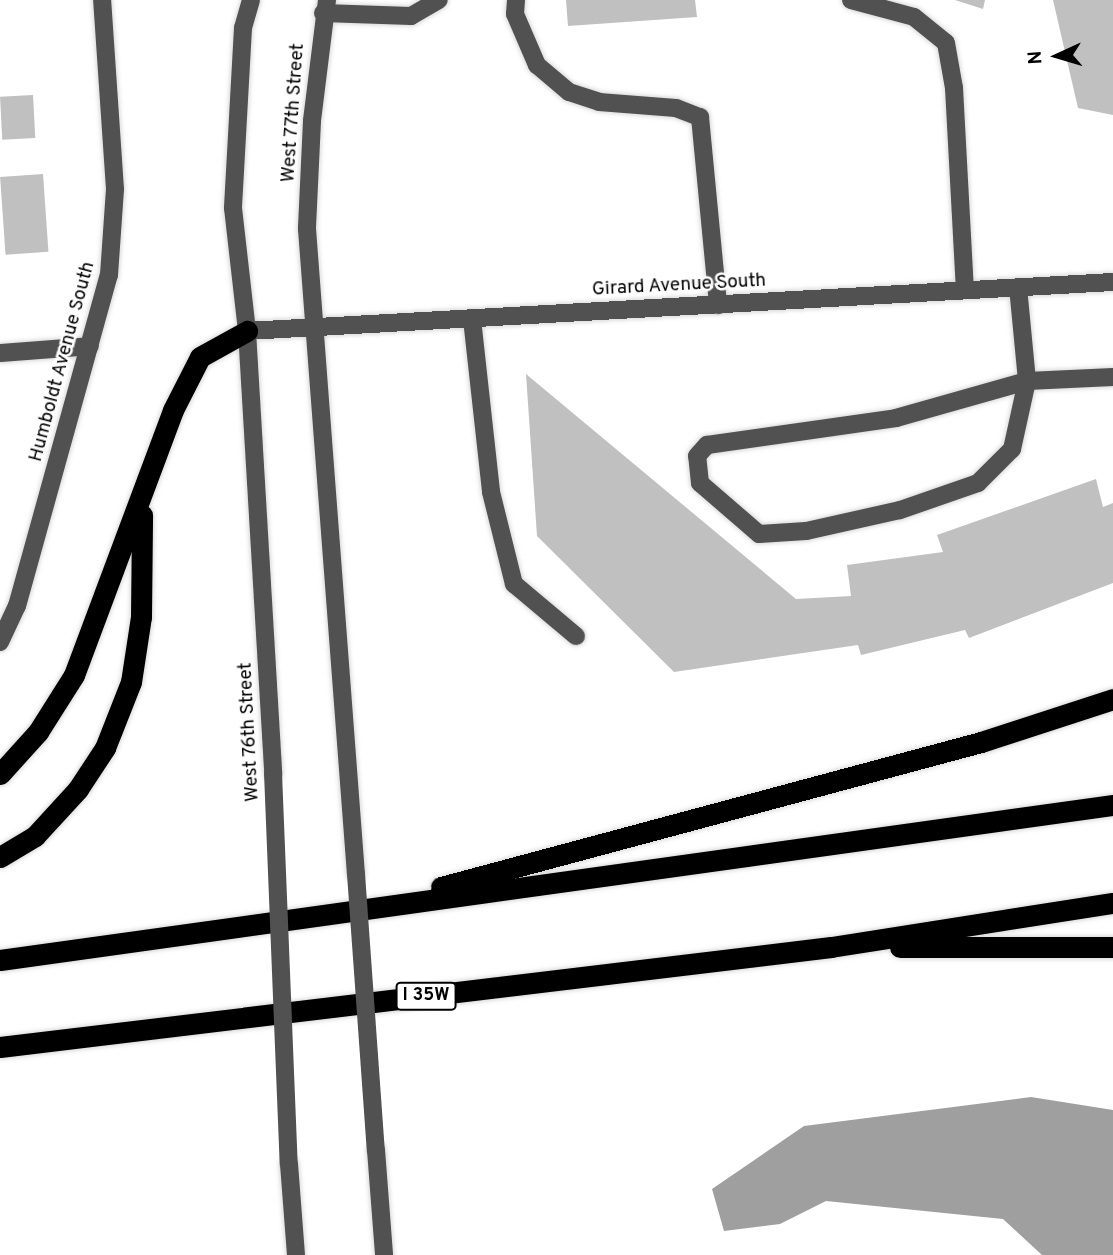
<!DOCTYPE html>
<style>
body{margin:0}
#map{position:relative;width:1113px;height:1255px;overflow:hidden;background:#fff;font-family:Overpass,sans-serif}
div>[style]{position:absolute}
.water>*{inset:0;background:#9f9f9f}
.building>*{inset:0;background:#c0c0c0;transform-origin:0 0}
.roads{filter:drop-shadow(0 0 2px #dbdbdb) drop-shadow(0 0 2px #dbdbdb)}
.minor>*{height:18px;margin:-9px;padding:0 9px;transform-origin:9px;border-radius:9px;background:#515151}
.highway>*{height:21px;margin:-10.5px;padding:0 10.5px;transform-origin:10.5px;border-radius:10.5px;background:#000}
.minor-bridge>*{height:18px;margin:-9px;padding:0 9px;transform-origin:9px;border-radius:9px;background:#515151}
span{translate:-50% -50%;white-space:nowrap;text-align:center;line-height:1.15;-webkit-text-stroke:5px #fff;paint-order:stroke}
.shield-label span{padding:2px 5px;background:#fff;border:2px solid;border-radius:5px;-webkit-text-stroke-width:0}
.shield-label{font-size:18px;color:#000;font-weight:700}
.street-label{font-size:19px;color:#000}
.north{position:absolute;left:1022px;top:21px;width:70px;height:70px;-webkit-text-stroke:5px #fff;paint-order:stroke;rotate:266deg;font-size:19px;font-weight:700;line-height:28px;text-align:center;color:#000}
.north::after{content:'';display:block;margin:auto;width:24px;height:32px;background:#000;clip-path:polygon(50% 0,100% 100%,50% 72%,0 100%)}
</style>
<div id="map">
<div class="water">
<div style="clip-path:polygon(1031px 1097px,1113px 1110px,1113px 1255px,1042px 1255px,1003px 1219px,826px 1201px,780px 1224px,724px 1231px,712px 1189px,804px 1126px)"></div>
</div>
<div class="building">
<div style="clip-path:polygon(566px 0,695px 0,697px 17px,568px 26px)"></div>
<div style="clip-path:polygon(955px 0,985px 0,983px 9px)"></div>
<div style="clip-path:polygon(1053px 0,1113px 0,1113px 115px,1078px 108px)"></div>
<div style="left:33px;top:95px;width:43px;height:33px;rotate:87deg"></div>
<div style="left:43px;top:174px;width:78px;height:43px;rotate:86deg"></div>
<div style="clip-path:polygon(526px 374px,796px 599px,851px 596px,847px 565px,943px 552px,937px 535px,1096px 479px,1103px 507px,1113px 503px,1113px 583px,969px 638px,965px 630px,861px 655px,858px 645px,674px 672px,537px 536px)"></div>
</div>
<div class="roads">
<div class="minor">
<div style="left:251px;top:0;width:29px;rotate:106deg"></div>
<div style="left:243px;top:28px;width:180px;rotate:93.2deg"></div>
<div style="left:233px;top:208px;width:124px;rotate:83.5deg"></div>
<div style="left:247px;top:331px;width:443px;rotate:86.6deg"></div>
<div style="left:327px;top:0;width:122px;rotate:97.1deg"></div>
<div style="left:312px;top:121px;width:108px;rotate:92.7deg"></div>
<div style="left:307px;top:229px;width:647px;rotate:85.66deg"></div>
<div style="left:516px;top:0;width:14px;rotate:94deg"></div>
<div style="left:515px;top:14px;width:56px;rotate:66.7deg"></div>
<div style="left:537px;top:65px;width:42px;rotate:40.2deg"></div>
<div style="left:569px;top:92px;width:32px;rotate:18deg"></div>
<div style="left:599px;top:102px;width:77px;rotate:4.5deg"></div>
<div style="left:676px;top:108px;width:26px;rotate:21deg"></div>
<div style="left:700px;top:117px;width:189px;rotate:84.5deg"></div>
<div style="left:851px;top:0;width:65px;rotate:15.1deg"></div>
<div style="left:914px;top:17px;width:41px;rotate:39.1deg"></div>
<div style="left:946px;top:43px;width:46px;rotate:79.9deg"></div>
<div style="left:954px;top:88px;width:202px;rotate:86.9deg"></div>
<div style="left:323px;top:13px;width:88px;rotate:2deg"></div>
<div style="left:411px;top:16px;width:32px;rotate:-30deg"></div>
<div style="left:1018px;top:287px;width:94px;rotate:84.5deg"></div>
<div style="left:1027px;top:381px;width:70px;rotate:102.4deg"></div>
<div style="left:1012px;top:449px;width:48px;rotate:135deg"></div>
<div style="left:978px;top:483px;width:83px;rotate:160.9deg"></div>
<div style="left:900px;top:510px;width:96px;rotate:167.4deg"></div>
<div style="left:806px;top:531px;width:47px;rotate:176.3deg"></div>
<div style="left:759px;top:534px;width:78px;rotate:-139.2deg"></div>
<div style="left:700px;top:483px;width:27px;rotate:-96deg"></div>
<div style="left:697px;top:456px;width:15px;rotate:-48deg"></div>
<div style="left:707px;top:445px;width:191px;rotate:-8.1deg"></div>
<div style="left:896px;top:418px;width:136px;rotate:-15.8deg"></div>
<div style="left:1027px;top:381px;width:86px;rotate:-2.7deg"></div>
<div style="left:472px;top:319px;width:174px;rotate:83.7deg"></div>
<div style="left:491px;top:492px;width:95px;rotate:76deg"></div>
<div style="left:514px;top:584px;width:81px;rotate:40deg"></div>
<div style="left:247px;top:331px;width:867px;rotate:-3.24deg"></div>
<div style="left:0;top:353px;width:90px;rotate:-4.4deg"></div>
<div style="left:0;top:642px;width:40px;rotate:-65deg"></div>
<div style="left:17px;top:606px;width:344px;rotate:-74.5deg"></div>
<div style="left:109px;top:275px;width:86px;rotate:-86deg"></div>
<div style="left:115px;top:189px;width:189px;rotate:-93.9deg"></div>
<div style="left:376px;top:1150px;width:105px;rotate:85.6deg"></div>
<div style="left:289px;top:1164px;width:91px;rotate:85.6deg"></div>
</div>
<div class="highway">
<div style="left:0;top:774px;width:57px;rotate:-47.9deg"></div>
<div style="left:38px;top:732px;width:67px;rotate:-57.7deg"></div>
<div style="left:74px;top:675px;width:283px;rotate:-69.5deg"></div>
<div style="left:173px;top:410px;width:59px;rotate:-63deg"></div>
<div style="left:200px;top:357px;width:54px;rotate:-29deg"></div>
<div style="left:0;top:857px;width:41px;rotate:-31deg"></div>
<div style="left:35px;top:836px;width:64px;rotate:-47.5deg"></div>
<div style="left:78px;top:789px;width:49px;rotate:-56.6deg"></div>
<div style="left:105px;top:748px;width:71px;rotate:-68.5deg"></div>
<div style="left:131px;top:682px;width:66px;rotate:-81.3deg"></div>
<div style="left:141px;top:617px;width:102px;rotate:-89.4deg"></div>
<div style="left:441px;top:887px;width:559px;rotate:-15.03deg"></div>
<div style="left:981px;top:742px;width:139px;rotate:-18deg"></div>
<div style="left:900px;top:947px;width:213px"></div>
<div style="left:0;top:960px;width:1124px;rotate:-7.93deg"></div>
<div style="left:0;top:1047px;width:837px;rotate:-6.86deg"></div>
<div style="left:831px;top:947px;width:285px;rotate:-8.9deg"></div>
</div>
</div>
<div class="minor-bridge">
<div style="left:273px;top:773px;width:391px;rotate:87.7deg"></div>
<div style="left:356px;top:874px;width:277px;rotate:85.9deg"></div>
</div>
<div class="shield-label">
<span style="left:426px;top:996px">I 35W</span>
</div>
<div class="street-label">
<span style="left:294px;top:113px;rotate:-86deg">West 77th Street</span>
<span style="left:679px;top:286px;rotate:-3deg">Girard Avenue South</span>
<span style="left:63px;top:362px;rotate:-75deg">Humboldt Avenue South</span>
<span style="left:250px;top:732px;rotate:-93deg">West 76th Street</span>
</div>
<div class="north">N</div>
</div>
